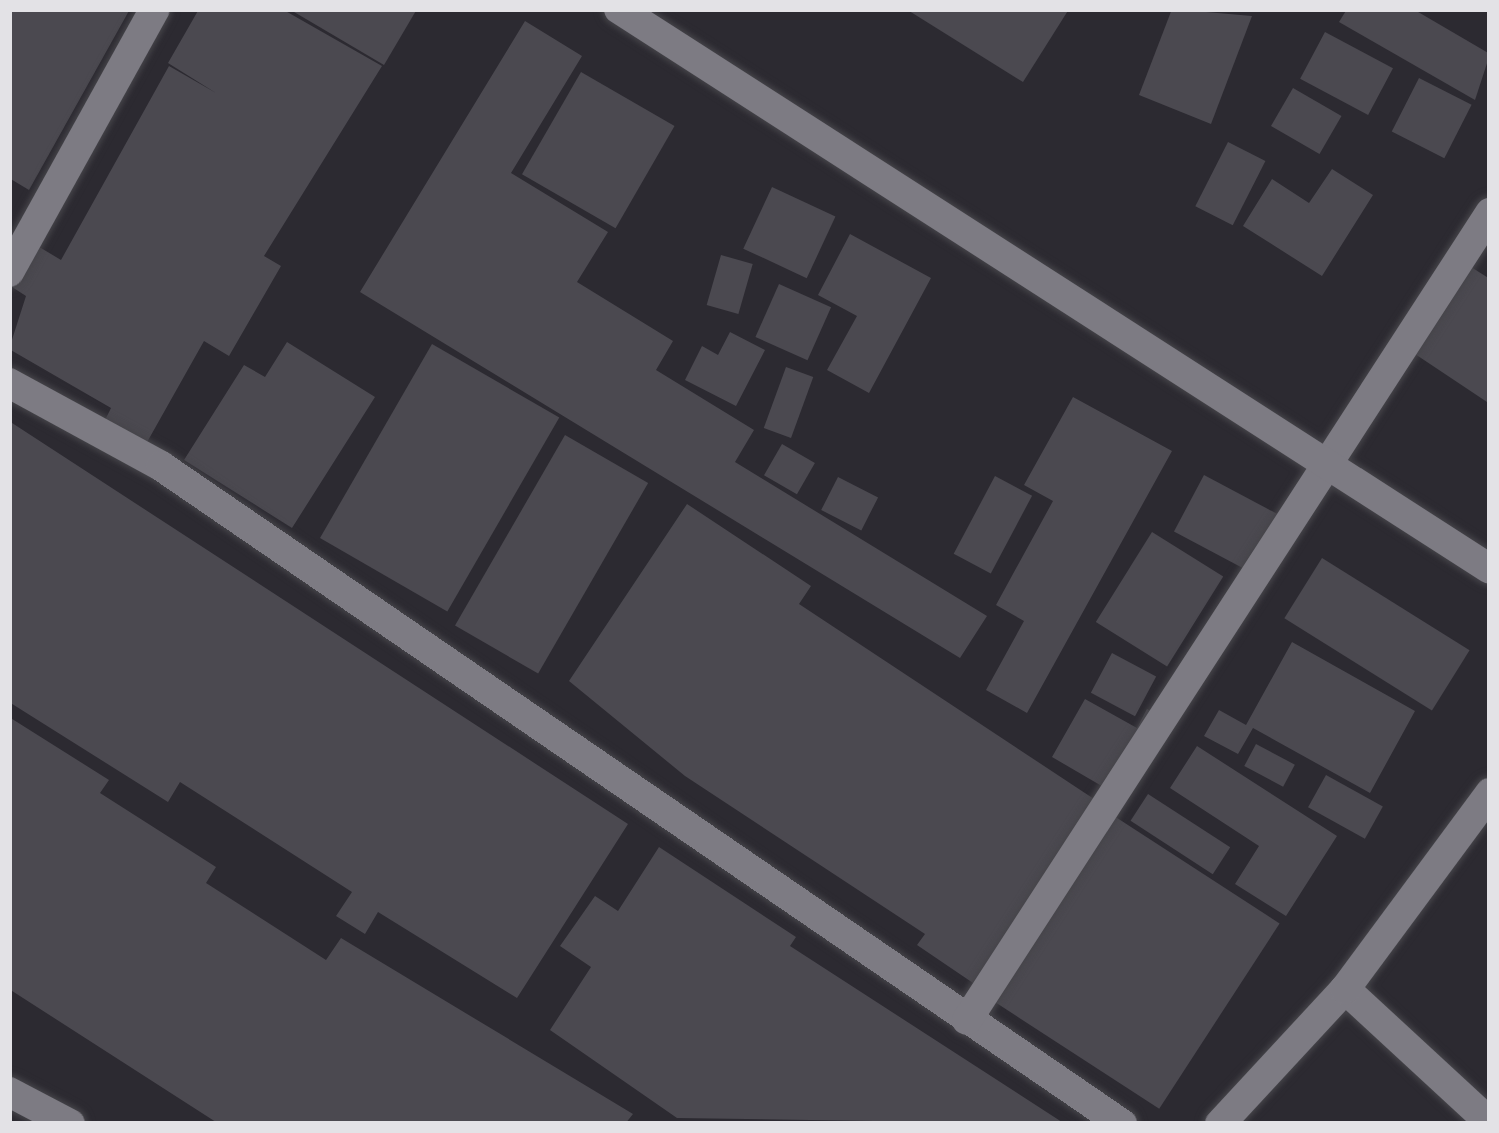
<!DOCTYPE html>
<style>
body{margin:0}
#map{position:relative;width:1499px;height:1133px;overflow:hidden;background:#2c2a31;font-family:Jost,sans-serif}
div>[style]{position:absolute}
.building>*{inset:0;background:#4b4950;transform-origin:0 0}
.roads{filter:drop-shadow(0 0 3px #46454a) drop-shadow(0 0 3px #46454a)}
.street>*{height:30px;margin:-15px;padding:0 15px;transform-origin:15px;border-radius:15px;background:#7d7b83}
.secondary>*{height:30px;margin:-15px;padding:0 15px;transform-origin:15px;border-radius:15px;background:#7d7b83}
span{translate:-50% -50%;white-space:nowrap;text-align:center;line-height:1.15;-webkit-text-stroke:12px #222127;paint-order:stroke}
.frame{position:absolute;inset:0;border:12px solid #e3e2e6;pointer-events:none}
</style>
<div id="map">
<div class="building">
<div style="clip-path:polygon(9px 9px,130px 9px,29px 190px,9px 178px)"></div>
<div style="clip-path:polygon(199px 9px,282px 9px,382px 66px,264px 256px,281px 266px,229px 356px,204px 341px,146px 444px,105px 420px,111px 408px,9px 349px,26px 296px,12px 287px,36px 245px,61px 260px,169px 66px,216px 93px,168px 63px)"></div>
<div style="clip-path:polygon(289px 9px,417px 9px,384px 65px)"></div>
<div style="clip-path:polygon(906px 9px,1069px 9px,1023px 82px)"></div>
<div style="clip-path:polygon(1172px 9px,1252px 16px,1211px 124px,1139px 95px)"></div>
<div style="clip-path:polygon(1347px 9px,1413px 9px,1490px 54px,1475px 100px,1339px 22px)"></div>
<div style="clip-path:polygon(525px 21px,582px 56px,511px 173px,608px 232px,577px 282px,673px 341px,656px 370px,754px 430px,735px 462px,987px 616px,960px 658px,360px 292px)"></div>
<div style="left:1325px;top:32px;width:77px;height:53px;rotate:28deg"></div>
<div style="left:581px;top:72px;width:108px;height:118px;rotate:30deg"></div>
<div style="left:1419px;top:78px;width:59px;height:60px;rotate:27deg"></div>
<div style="left:1293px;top:88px;width:56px;height:44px;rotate:30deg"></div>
<div style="left:1228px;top:142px;width:42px;height:72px;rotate:27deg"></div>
<div style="clip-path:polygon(1332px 169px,1373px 195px,1322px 276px,1243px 226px,1272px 179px,1309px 203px)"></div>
<div style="left:772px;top:187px;width:70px;height:68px;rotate:25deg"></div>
<div style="clip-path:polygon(850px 234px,931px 278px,869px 393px,827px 370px,857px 316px,818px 295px)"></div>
<div style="left:721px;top:255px;width:33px;height:52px;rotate:16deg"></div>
<div style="clip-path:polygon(1460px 260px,1490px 279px,1490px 404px,1403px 346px)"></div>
<div style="left:779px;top:284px;width:57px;height:58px;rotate:24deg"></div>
<div style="clip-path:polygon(730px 332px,765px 350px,736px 406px,685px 380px,702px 346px,718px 355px)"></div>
<div style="clip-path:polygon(287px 342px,375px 397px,292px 528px,184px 460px,244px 365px,265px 377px)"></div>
<div style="left:432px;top:344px;width:147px;height:224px;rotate:30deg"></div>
<div style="left:786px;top:367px;width:29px;height:65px;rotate:20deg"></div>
<div style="clip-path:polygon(1073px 397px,1172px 451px,1027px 713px,986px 690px,1024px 621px,996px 605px,1053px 501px,1024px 485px)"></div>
<div style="clip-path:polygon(9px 421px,628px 824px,517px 998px,378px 912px,365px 934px,336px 916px,352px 892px,180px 782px,168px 802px,9px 702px)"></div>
<div style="left:565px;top:435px;width:96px;height:220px;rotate:30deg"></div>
<div style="left:782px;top:444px;width:38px;height:36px;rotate:30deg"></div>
<div style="left:1204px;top:475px;width:89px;height:64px;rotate:28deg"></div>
<div style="left:995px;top:476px;width:42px;height:88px;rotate:28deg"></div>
<div style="left:838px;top:477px;width:45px;height:37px;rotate:27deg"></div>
<div style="clip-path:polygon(687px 504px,811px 586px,799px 604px,1094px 799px,973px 983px,917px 945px,925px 934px,685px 776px,569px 681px)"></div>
<div style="left:1152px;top:532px;width:84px;height:106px;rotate:32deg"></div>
<div style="left:1322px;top:558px;width:174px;height:71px;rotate:32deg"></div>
<div style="clip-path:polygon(1292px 642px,1415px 711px,1370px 793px,1253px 728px,1238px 754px,1204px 736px,1219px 710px,1246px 725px)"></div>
<div style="left:1112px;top:653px;width:50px;height:45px;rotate:28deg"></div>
<div style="clip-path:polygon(1085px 699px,1137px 728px,1147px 709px,1156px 714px,1112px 792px,1052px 757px)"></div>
<div style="clip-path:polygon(9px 717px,109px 780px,100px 793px,216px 867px,206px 883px,326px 960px,341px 938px,633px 1114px,625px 1124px,219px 1124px,9px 989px)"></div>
<div style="left:1256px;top:744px;width:44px;height:25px;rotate:28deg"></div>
<div style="clip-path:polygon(1197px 746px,1337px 836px,1286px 916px,1235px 884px,1259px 846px,1170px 788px)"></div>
<div style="left:1326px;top:775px;width:65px;height:37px;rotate:29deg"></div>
<div style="left:1148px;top:794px;width:98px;height:32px;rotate:33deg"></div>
<div style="left:1111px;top:814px;width:201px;height:221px;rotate:33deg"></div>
<div style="clip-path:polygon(659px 847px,796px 937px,790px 946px,1065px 1124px,677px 1118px,550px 1030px,591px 967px,560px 946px,595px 896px,618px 911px)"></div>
</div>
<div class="roads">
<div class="street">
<div style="left:9px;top:272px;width:301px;rotate:-61deg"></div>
<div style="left:9px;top:383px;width:173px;rotate:28.6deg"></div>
<div style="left:161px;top:466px;width:1165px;rotate:34.4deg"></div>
<div style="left:1345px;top:989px;width:197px;rotate:42.7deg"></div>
<div style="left:967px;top:1020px;width:962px;rotate:-57.05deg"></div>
<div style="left:9px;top:1092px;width:69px;rotate:27.7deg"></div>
<div style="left:1220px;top:1124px;width:184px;rotate:-47.2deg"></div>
<div style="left:1345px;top:989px;width:244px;rotate:-53.5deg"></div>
</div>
<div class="secondary">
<div style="left:619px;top:9px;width:1035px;rotate:32.74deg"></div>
</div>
</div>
<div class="frame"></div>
</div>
